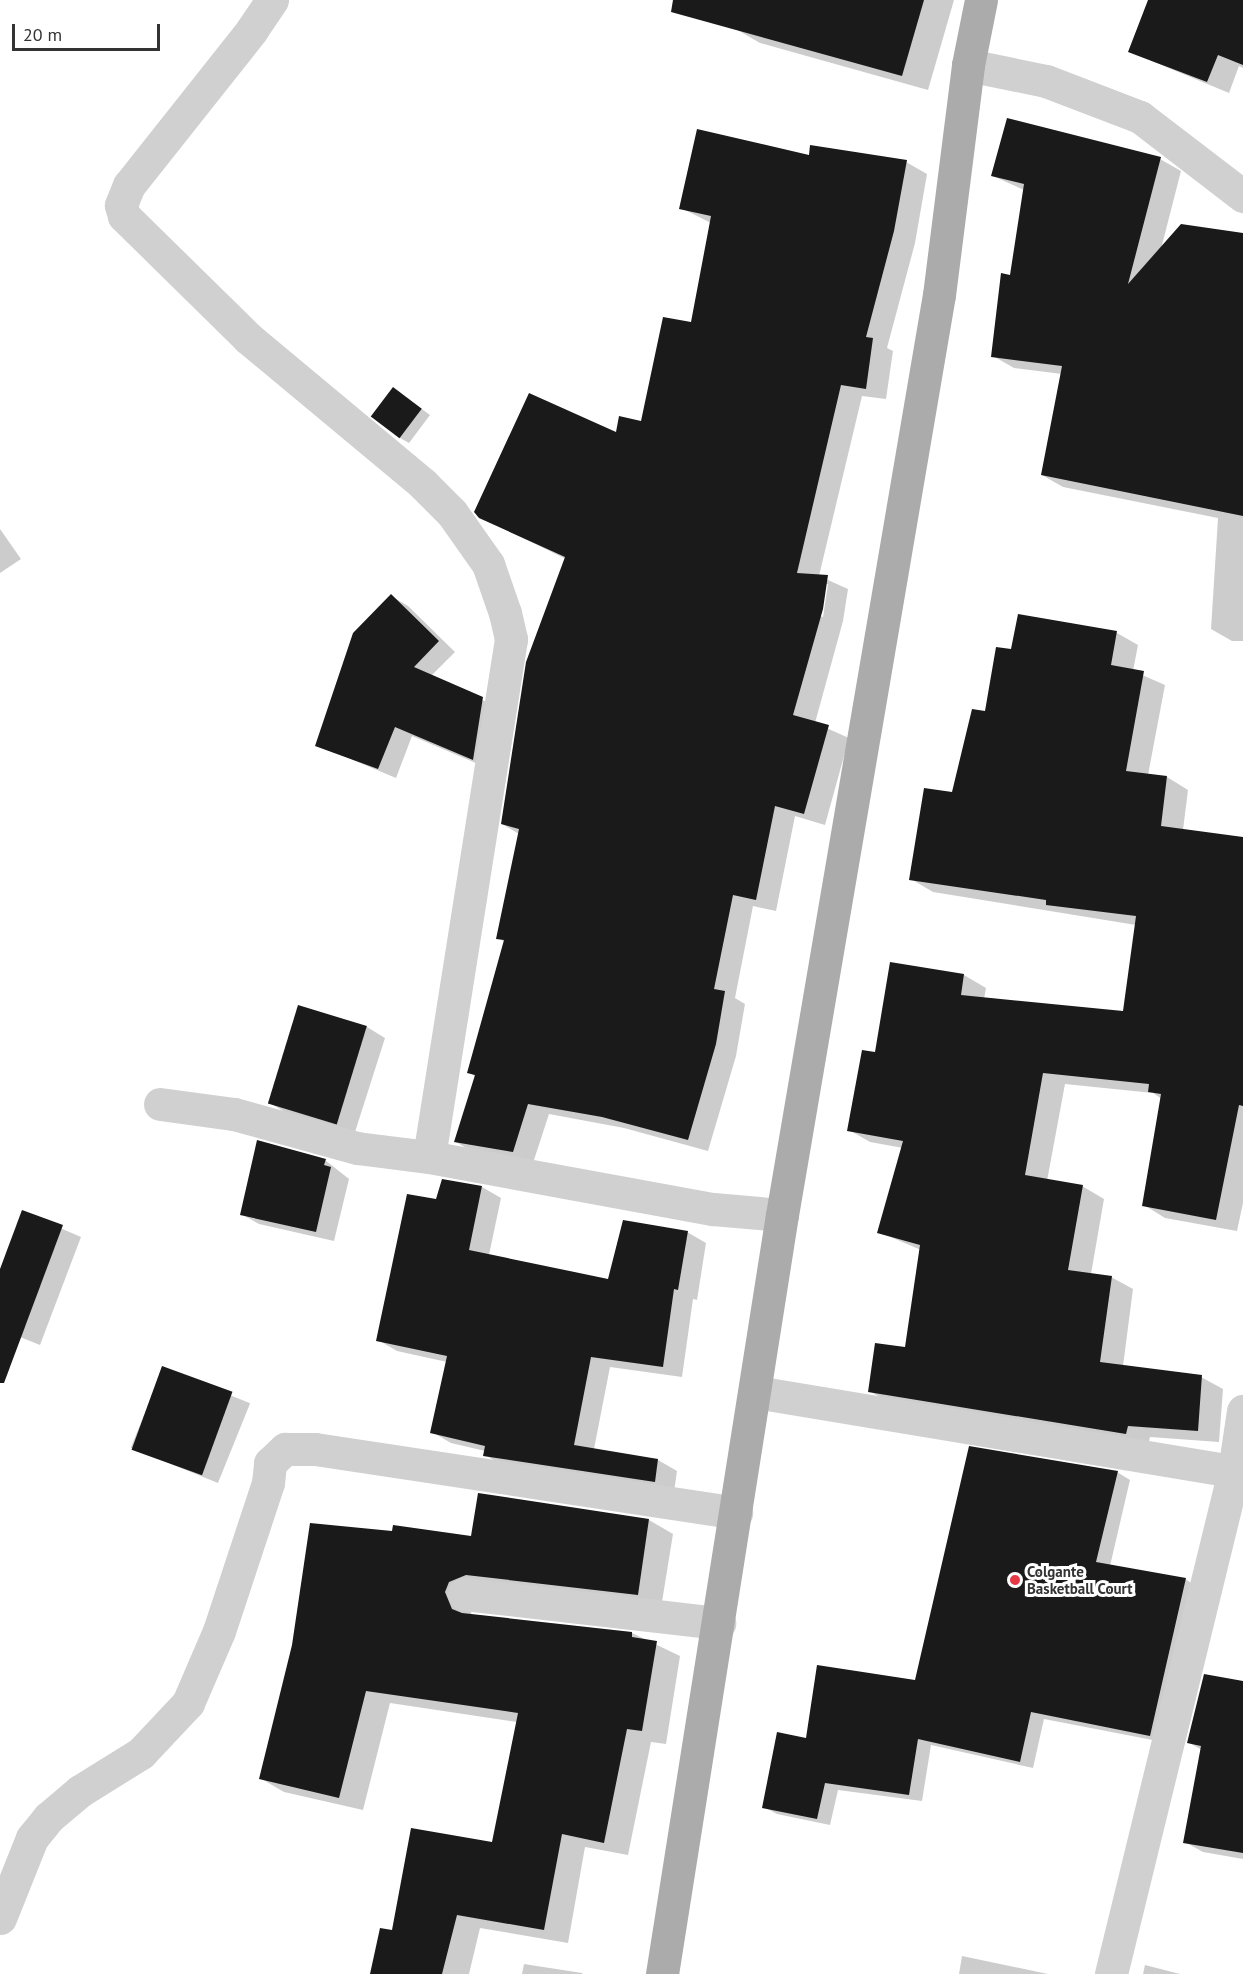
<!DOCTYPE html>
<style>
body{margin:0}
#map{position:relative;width:1243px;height:1974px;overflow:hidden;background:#fff;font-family:"PT Sans",sans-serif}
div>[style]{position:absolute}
.shadow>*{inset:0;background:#0003;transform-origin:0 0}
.building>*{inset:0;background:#1a1a1a;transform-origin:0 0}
.minor>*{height:33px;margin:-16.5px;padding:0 16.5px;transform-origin:16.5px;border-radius:16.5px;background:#d0d0d0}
.major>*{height:33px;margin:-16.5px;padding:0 16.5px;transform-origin:16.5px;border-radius:16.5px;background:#ababab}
.dots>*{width:16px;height:16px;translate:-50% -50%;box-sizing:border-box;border:3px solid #fff;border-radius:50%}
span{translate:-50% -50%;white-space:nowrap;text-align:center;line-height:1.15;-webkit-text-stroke:6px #fff;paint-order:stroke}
.poi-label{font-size:15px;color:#333;font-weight:700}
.left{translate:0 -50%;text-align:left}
.scale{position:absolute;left:12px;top:24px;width:148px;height:27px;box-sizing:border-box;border:3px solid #333;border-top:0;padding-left:8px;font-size:18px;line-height:21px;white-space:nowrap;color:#333;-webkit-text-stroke:4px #fff;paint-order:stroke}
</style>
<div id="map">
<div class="shadow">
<div style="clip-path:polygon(742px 0,954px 0,928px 90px,760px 43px,734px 28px)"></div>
<div style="clip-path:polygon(1150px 0,1243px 0,1243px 68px,1239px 66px,1229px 93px,1130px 52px)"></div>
<div style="clip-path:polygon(evenodd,810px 157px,906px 162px,927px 174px,915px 243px,887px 348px,893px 351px,886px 399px,862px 396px,819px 576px,848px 589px,843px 621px,815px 723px,849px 738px,825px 825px,795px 816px,776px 911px,753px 906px,735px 998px,745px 1004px,736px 1056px,708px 1151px,624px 1128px,549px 1114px,533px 1163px,476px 1154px,456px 1142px,476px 1077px,469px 1072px,505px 942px,498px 938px,519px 834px,502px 824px,566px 559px,480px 517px,617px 434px,642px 423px,692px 324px,711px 223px,681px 208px,810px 157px,825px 584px,828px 584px,823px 617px,820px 616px,825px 584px)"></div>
<div style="clip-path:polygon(1160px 159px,1181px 171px,1161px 249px,1243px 234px,1243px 641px,1232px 641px,1211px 629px,1218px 518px,1063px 487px,1042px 475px,1062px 374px,1014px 368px,993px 356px,1011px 276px,1024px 190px,993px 176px)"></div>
<div style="clip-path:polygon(393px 388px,430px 415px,409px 443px,400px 438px)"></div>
<div style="clip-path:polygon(0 529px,21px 559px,0 573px)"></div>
<div style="clip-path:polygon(391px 596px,408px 606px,455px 652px,431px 676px,499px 708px,490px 769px,412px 736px,396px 778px,317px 745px)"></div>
<div style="clip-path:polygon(1117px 633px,1138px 645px,1133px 671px,1165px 685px,1148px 775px,1167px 777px,1188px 790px,1183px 830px,1243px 838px,1243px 1203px,1237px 1231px,1165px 1218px,1144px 1205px,1162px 1099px,1153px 1093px,1065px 1084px,1047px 1181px,1082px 1186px,1104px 1199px,1091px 1274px,1111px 1277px,1133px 1289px,1123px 1366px,1201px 1377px,1223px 1389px,1219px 1442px,1150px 1437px,1148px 1446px,891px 1403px,869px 1391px,906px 1349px,921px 1250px,879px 1232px,903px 1148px,870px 1142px,849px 1130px,876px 1054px,892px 964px,964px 975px,986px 988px,984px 999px,1124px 1013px,1136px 925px,933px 892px,911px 879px,953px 794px,1012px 651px)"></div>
<div style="clip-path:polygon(299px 1007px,367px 1027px,385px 1038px,355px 1132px,288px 1114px,270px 1103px)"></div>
<div style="clip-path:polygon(325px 1160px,349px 1179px,334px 1241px,259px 1224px,241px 1214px)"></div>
<div style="clip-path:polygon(482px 1187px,501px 1198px,489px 1255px,609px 1280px,687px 1232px,706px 1243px,697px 1300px,693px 1299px,682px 1377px,610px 1367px,594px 1449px,658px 1460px,677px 1471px,674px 1492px,504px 1466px,485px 1455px,485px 1451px,451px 1443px,432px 1432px,447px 1362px,397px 1351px,378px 1340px,437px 1201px)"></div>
<div style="clip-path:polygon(23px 1212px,81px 1237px,40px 1345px,0 1329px,0 1273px)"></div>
<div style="left:163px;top:1368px;width:94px;height:86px;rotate:22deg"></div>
<div style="clip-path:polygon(1117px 1472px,1130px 1480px,1110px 1566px,1185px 1579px,1198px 1587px,1163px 1742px,1044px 1719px,1033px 1768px,931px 1745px,922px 1801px,838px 1790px,830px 1825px,777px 1814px,764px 1807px,807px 1740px,916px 1681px)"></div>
<div style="clip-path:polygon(479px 1494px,649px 1520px,673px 1534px,661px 1608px,469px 1607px,472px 1615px,632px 1633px,680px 1656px,666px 1744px,651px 1742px,628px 1855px,585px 1847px,568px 1943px,480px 1928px,469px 1974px,371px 1974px,393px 1932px,493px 1843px,517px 1722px,390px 1703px,363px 1810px,284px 1792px,260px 1778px,393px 1532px,472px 1537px)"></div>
<div style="clip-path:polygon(1243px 1683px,1243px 1859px,1203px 1852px,1185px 1842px,1202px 1750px,1188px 1742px)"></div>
<div style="clip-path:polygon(962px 1956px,1048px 1974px,959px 1974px)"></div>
<div style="clip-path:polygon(524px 1964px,582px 1973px,583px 1974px,522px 1974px)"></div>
<div style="clip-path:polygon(1145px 1965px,1180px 1974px,1143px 1974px)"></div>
</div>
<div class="building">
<div style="clip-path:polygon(673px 0,924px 0,902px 76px,671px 12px)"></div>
<div style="clip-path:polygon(1148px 0,1243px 0,1243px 65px,1218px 55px,1207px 82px,1128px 52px)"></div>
<div style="clip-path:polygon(1007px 118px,1161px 157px,1128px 284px,1181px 224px,1243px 233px,1243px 516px,1041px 475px,1062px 366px,991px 357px,1001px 273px,1010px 275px,1024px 184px,991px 176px)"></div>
<div style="clip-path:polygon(697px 129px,809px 155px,810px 145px,907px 160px,894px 231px,866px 337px,873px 338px,866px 389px,841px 385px,797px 573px,828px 575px,823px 609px,793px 715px,829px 725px,804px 814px,775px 806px,756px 900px,733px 895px,714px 989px,725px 991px,716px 1044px,688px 1140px,602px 1117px,528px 1104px,513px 1152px,454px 1142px,475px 1075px,467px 1073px,504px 940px,496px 939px,519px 829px,501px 824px,526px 662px,565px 557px,479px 518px,474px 512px,529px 393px,616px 432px,619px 416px,641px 421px,663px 317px,691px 322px,711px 216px,679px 209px)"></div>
<div style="left:393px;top:387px;width:36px;height:37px;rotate:37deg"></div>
<div style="clip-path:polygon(391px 594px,439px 641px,414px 667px,483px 697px,473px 760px,395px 727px,378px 769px,315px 746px,353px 633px)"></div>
<div style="clip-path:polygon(1018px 614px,1117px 631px,1111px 665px,1144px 671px,1126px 771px,1167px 776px,1161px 826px,1243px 837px,1243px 1106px,1239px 1105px,1216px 1220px,1142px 1206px,1161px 1094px,1148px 1092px,1149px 1084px,1043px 1073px,1025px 1175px,1083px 1185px,1068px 1270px,1112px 1276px,1100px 1362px,1202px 1375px,1198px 1431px,1128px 1426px,1126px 1434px,868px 1392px,875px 1343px,905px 1347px,920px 1245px,877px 1233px,903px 1141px,847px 1131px,862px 1050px,875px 1052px,890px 962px,964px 974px,961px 995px,1123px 1011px,1136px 916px,1046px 905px,1046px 900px,909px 880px,924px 788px,952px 792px,972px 709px,985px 711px,996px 647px,1011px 649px)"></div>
<div style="left:298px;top:1005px;width:72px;height:103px;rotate:17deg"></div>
<div style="clip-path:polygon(257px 1140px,326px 1159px,324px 1165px,331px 1167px,316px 1232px,240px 1215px)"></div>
<div style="clip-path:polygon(442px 1179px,482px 1186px,469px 1250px,608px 1279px,623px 1220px,688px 1231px,678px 1290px,674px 1289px,663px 1367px,591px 1357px,574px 1445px,658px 1459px,655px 1482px,483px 1456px,485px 1446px,430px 1433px,447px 1356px,376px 1341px,407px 1194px,436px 1199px)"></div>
<div style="clip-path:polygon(22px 1210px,63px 1225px,4px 1383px,0 1383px,0 1269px)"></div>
<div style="left:162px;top:1366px;width:75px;height:89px;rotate:20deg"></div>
<div style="clip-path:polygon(969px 1446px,1118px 1471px,1096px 1562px,1186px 1578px,1150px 1736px,1031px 1712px,1020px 1762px,918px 1739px,909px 1795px,825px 1783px,817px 1819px,762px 1808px,777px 1732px,806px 1738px,817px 1665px,915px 1680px)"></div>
<div style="clip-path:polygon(478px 1493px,649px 1519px,638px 1595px,466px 1575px,449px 1582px,445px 1592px,452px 1609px,462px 1613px,632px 1632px,632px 1637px,657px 1641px,642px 1731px,627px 1729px,604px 1843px,562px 1834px,544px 1930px,457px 1915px,442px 1974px,370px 1974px,380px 1928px,392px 1930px,411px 1828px,492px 1842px,518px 1713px,366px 1691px,339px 1798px,259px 1779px,292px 1645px,310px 1523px,392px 1531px,393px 1525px,471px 1536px)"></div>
<div style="clip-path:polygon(1204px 1674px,1243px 1681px,1243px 1853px,1183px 1843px,1201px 1746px,1187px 1743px)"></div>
</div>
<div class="minor">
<div style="left:272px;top:0;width:36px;rotate:124deg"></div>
<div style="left:252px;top:30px;width:198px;rotate:128.4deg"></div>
<div style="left:129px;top:185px;width:22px;rotate:112deg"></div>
<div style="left:121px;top:205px;width:11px;rotate:75deg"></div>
<div style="left:124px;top:216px;width:174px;rotate:44.5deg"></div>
<div style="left:248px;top:338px;width:228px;rotate:39.8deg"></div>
<div style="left:423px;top:484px;width:41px;rotate:45deg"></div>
<div style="left:452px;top:513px;width:62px;rotate:54.8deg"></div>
<div style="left:488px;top:564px;width:52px;rotate:70.9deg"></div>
<div style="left:505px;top:613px;width:27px;rotate:77deg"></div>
<div style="left:511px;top:639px;width:524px;rotate:99deg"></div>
<div style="left:429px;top:1157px;width:289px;rotate:10.4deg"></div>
<div style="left:713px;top:1209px;width:69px;rotate:5deg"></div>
<div style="left:968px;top:65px;width:80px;rotate:11.6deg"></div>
<div style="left:1046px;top:81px;width:101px;rotate:21deg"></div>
<div style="left:1140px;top:117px;width:130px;rotate:37.5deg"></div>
<div style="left:160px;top:1104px;width:75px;rotate:7.7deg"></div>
<div style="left:234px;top:1114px;width:128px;rotate:15.5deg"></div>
<div style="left:357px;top:1148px;width:73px;rotate:7.1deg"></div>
<div style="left:755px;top:1392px;width:485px;rotate:9.4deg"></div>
<div style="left:464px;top:1594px;width:257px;rotate:6.5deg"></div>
<div style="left:0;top:1918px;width:86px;rotate:-68.2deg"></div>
<div style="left:32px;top:1838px;width:26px;rotate:-51deg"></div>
<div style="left:48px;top:1818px;width:42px;rotate:-40.2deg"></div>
<div style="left:80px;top:1791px;width:72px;rotate:-31.9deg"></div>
<div style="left:141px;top:1753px;width:69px;rotate:-46.8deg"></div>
<div style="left:188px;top:1703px;width:78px;rotate:-66.7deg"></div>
<div style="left:219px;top:1631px;width:156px;rotate:-71.7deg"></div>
<div style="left:268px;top:1483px;width:20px;rotate:-84deg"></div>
<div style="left:270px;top:1463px;width:21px;rotate:-43deg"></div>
<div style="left:285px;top:1449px;width:30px"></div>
<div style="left:315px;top:1449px;width:426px;rotate:8.6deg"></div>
<div style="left:1111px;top:1974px;width:518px;rotate:-76.26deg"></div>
<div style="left:1234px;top:1471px;width:61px;rotate:-81.5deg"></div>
</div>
<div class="major">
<div style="left:662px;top:1974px;width:768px;rotate:-81.02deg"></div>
<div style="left:782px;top:1215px;width:933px;rotate:-80.32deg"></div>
<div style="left:939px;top:295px;width:232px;rotate:-82.8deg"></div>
<div style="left:968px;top:65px;width:66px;rotate:-78.7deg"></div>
</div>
<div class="dots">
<div style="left:1015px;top:1580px;background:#e63946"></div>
</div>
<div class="poi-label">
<span class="left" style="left:1027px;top:1580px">Colgante<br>Basketball Court</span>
</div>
<div class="scale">20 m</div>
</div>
